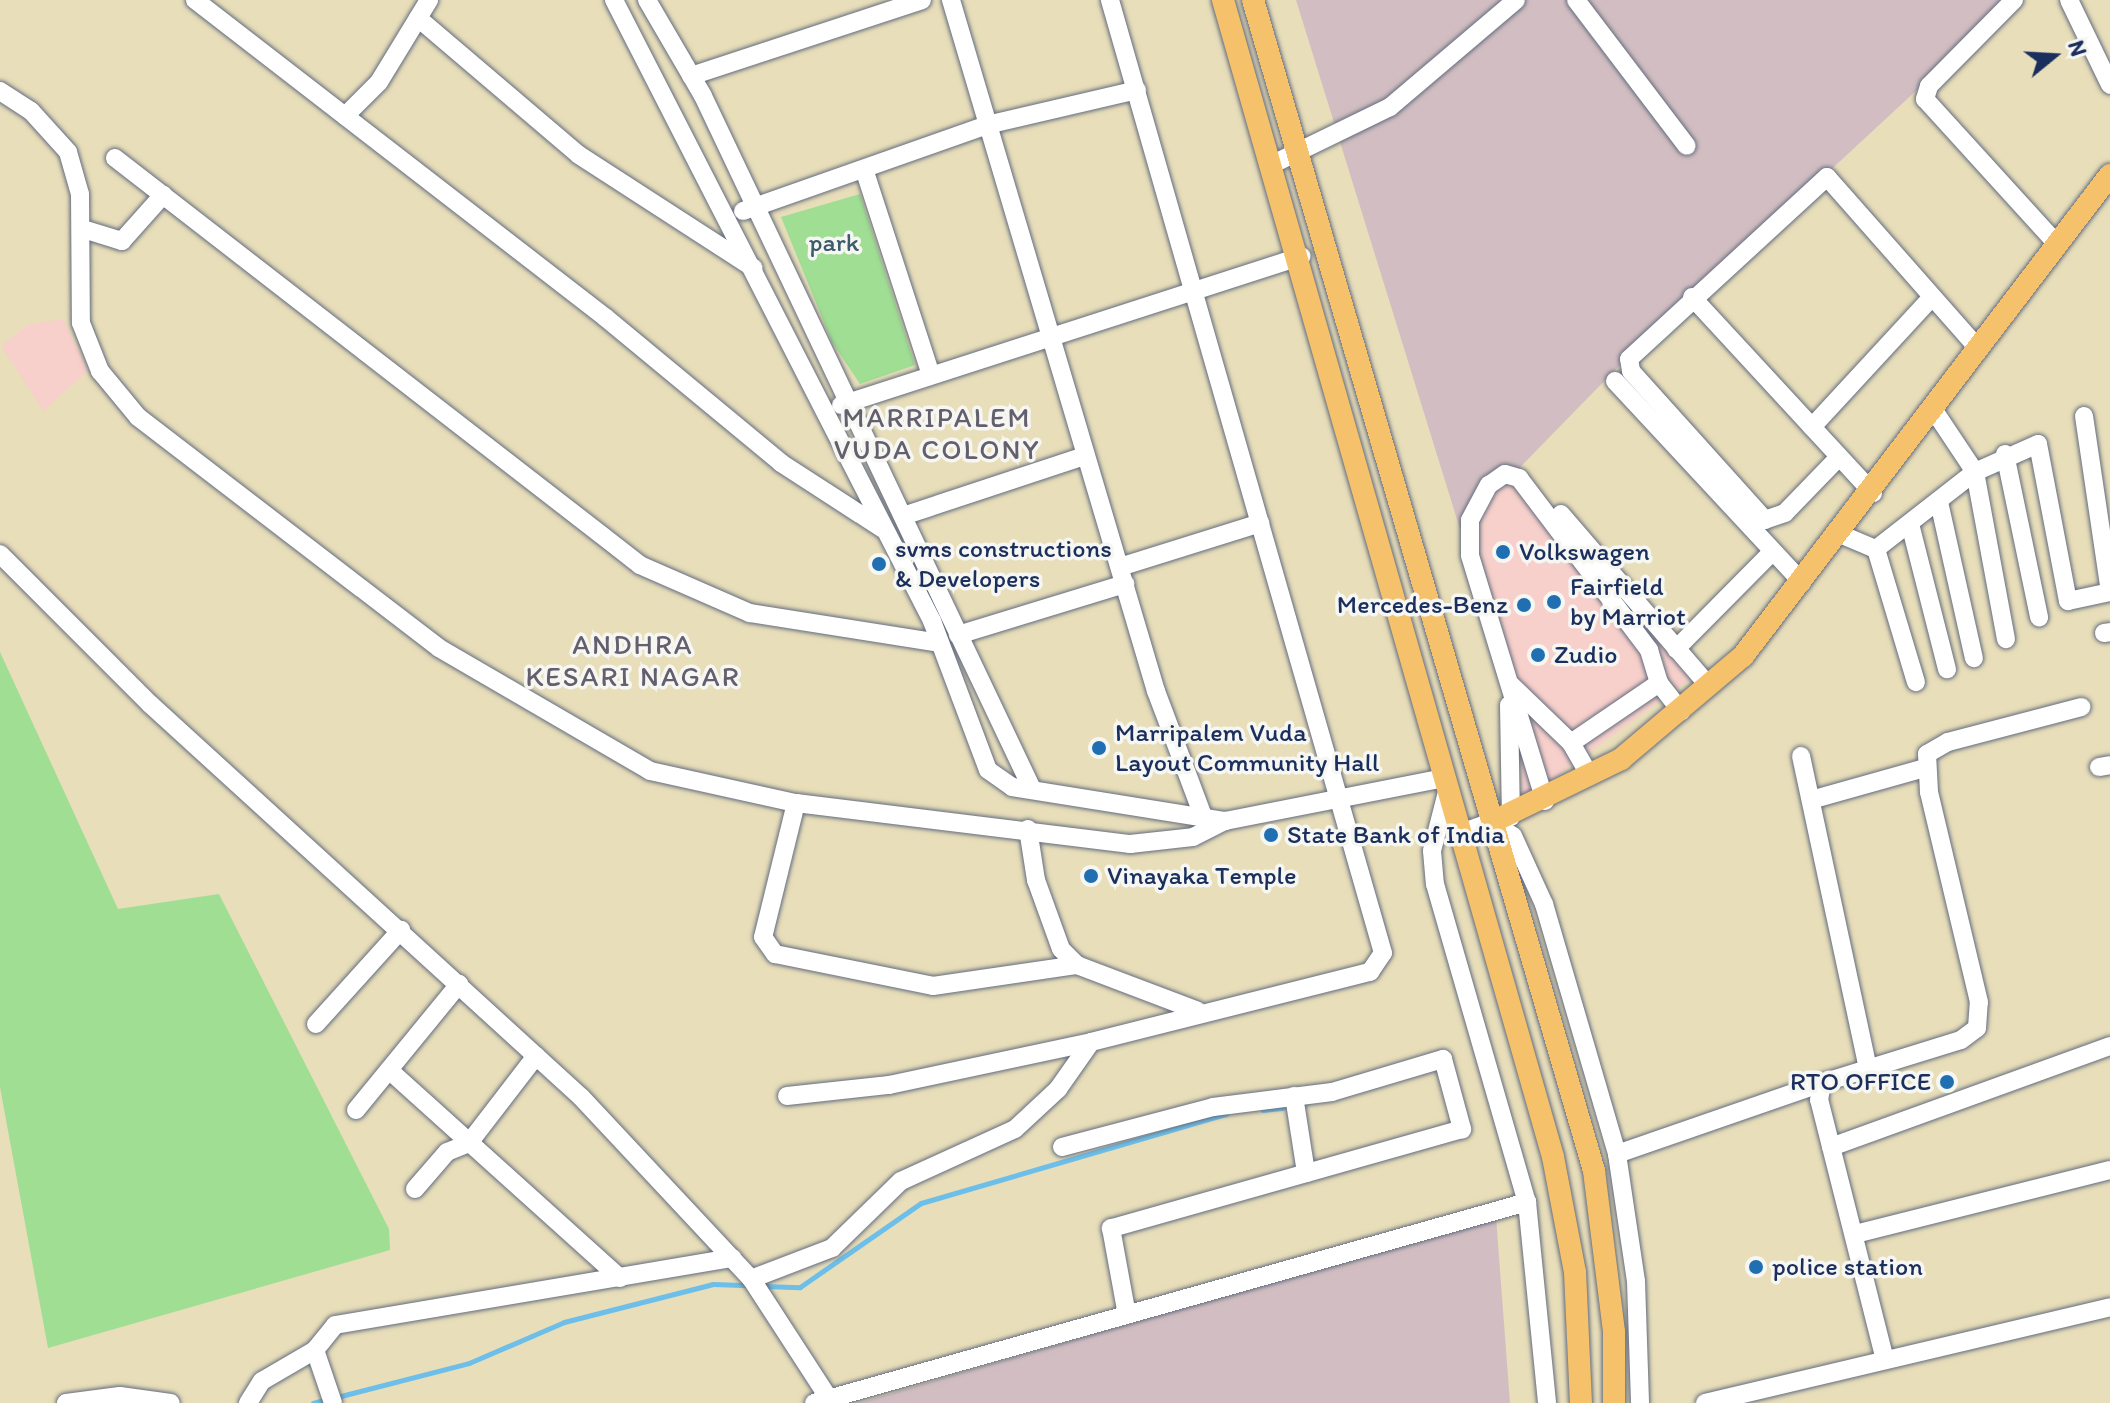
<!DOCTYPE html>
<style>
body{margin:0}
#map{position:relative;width:2110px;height:1403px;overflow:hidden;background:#e8deba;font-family:Itim,sans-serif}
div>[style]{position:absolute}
.built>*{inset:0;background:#f7d0cb}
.industrial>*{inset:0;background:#d2bec2}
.green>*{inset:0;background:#9fde93}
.stream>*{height:5px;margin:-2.5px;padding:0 2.5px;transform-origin:2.5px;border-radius:2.5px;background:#6dbfe9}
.roads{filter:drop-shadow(0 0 2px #636c7e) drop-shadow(0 0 2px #636c7e)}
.minor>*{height:18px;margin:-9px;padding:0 9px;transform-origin:9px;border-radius:9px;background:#fff}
.major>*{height:22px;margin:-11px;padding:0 11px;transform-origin:11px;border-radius:11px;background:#f6c16b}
.dots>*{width:22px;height:22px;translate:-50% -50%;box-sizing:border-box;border:4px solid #f6f6f2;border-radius:50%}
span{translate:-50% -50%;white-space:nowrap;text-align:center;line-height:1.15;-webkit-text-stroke:7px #f6f6f2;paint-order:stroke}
.park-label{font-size:26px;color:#3c5b6b}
.poi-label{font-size:26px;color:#1b2f5e}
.left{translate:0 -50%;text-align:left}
.right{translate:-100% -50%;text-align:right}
.neighbourhood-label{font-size:28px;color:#645f6c;letter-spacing:2px}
.north{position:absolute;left:2014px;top:16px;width:80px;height:80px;-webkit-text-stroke:6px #f6f6f2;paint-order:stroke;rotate:72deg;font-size:22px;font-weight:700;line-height:32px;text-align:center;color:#1b2f5e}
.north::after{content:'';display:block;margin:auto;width:28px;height:36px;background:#1b2f5e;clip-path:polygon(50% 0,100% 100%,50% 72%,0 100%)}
</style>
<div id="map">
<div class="built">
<div style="clip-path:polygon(63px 319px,88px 370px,44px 411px,1px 346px,29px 324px)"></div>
<div style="clip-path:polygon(1514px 473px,1696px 675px,1522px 801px,1521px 762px,1460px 529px)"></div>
</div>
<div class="industrial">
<div style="clip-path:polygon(1296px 0,2014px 0,1616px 369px,1460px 529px)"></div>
<div style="clip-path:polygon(1496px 1217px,1510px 1403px,858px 1403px)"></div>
</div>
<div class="green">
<div style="clip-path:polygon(860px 194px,915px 365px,860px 384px,832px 342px,781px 217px)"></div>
<div style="clip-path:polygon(0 652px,118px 909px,219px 894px,389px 1229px,390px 1250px,48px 1348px,0 1087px)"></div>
</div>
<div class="stream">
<div style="left:1263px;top:1110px;width:19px;rotate:-6deg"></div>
<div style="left:763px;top:1286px;width:37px;rotate:2deg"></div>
<div style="left:800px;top:1287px;width:147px;rotate:-34.8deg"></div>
<div style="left:921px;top:1203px;width:318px;rotate:-16.3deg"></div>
<div style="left:337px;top:1397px;width:136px;rotate:-14.4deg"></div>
<div style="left:469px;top:1363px;width:103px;rotate:-23.3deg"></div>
<div style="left:564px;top:1322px;width:154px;rotate:-14.3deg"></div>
<div style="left:713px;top:1284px;width:36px;rotate:2deg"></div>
<div style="left:313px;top:1403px;width:15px;rotate:-16deg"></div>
</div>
<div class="roads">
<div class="minor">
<div style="left:195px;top:0;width:520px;rotate:37.73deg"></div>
<div style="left:606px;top:318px;width:227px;rotate:39.6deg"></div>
<div style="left:781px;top:463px;width:121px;rotate:32.9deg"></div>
<div style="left:614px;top:0;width:698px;rotate:62.88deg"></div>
<div style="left:932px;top:621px;width:159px;rotate:69.4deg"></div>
<div style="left:988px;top:770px;width:29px;rotate:35deg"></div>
<div style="left:1012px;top:787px;width:216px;rotate:9.1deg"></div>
<div style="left:1225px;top:821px;width:224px;rotate:-11.1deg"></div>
<div style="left:647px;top:0;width:111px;rotate:59.7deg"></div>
<div style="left:703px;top:96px;width:767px;rotate:64.6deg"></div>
<div style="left:951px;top:0;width:721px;rotate:73.48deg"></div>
<div style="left:1156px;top:691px;width:137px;rotate:69.4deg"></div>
<div style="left:1576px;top:0;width:183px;rotate:52.8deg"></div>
<div style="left:2014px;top:0;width:121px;rotate:134.7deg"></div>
<div style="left:1929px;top:86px;width:14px;rotate:107deg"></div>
<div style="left:1925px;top:99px;width:196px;rotate:47.7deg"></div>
<div style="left:2069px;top:0;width:94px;rotate:64.2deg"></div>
<div style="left:418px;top:18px;width:211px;rotate:40.4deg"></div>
<div style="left:579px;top:155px;width:208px;rotate:32.9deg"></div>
<div style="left:691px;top:76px;width:243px;rotate:-18.2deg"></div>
<div style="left:0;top:91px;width:37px;rotate:33deg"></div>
<div style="left:31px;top:111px;width:55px;rotate:47.9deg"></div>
<div style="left:68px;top:152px;width:44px;rotate:74.1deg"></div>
<div style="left:80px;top:194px;width:129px;rotate:89.6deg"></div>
<div style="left:81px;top:323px;width:52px;rotate:68.4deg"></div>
<div style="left:100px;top:371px;width:60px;rotate:50.4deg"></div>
<div style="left:138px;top:417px;width:379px;rotate:37.5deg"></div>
<div style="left:439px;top:648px;width:244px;rotate:30.2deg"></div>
<div style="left:650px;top:771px;width:149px;rotate:12.4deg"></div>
<div style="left:796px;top:803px;width:337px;rotate:7deg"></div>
<div style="left:1130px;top:844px;width:63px;rotate:-6.3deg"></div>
<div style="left:1193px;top:837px;width:36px;rotate:-27deg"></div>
<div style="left:345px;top:116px;width:48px;rotate:-45deg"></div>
<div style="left:379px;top:82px;width:96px;rotate:-58.6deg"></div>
<div style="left:115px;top:158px;width:664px;rotate:37.78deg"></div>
<div style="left:640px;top:565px;width:120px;rotate:23.6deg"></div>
<div style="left:750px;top:613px;width:192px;rotate:9deg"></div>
<div style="left:1273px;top:164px;width:130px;rotate:-26deg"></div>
<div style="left:1390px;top:107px;width:165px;rotate:-40.3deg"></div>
<div style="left:865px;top:172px;width:213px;rotate:72deg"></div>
<div style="left:743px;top:211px;width:259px;rotate:-19.4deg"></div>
<div style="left:987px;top:125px;width:154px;rotate:-13.1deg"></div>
<div style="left:83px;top:229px;width:41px;rotate:17.1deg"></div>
<div style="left:122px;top:241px;width:62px;rotate:-48.3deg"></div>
<div style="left:1692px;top:297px;width:267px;rotate:47.3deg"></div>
<div style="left:1615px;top:381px;width:275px;rotate:47.1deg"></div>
<div style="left:841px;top:405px;width:484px;rotate:-17.9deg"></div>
<div style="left:1933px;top:409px;width:76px;rotate:56.3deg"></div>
<div style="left:1975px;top:472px;width:170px;rotate:79.5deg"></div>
<div style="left:2084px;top:416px;width:178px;rotate:81.6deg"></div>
<div style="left:1812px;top:427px;width:177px;rotate:-47.3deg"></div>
<div style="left:2005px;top:454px;width:167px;rotate:78.2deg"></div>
<div style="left:1839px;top:457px;width:78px;rotate:134deg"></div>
<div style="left:1785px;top:513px;width:21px;rotate:161deg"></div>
<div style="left:1765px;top:520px;width:200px;rotate:-132deg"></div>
<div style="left:1631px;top:371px;width:12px;rotate:-99deg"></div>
<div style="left:1629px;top:359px;width:269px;rotate:-42.6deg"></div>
<div style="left:1827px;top:177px;width:227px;rotate:48.6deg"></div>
<div style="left:1939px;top:502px;width:160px;rotate:77.4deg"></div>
<div style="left:1561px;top:514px;width:227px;rotate:49.3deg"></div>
<div style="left:906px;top:515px;width:188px;rotate:-18.3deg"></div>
<div style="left:1910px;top:524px;width:150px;rotate:75.7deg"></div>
<div style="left:1840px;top:534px;width:39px;rotate:23deg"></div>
<div style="left:1876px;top:549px;width:125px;rotate:-37.9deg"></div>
<div style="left:1975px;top:472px;width:69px;rotate:-24deg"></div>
<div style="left:2038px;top:444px;width:160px;rotate:79.2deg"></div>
<div style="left:2068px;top:601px;width:43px;rotate:-12.1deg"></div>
<div style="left:1876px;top:549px;width:139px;rotate:73.3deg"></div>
<div style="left:0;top:554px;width:212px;rotate:45deg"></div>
<div style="left:150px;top:704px;width:583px;rotate:42.36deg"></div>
<div style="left:581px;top:1097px;width:250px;rotate:46.9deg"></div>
<div style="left:752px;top:1280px;width:147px;rotate:57deg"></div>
<div style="left:1120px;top:567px;width:147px;rotate:-17.4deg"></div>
<div style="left:2104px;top:633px;width:6px;rotate:-9deg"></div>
<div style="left:958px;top:635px;width:175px;rotate:-17deg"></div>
<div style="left:1676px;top:649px;width:136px;rotate:-45.3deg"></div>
<div style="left:1510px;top:684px;width:85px;rotate:44deg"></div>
<div style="left:1509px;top:705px;width:112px;rotate:89deg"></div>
<div style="left:1801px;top:756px;width:316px;rotate:77.9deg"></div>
<div style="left:2099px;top:767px;width:11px;rotate:-10deg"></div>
<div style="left:1590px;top:776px;width:38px;rotate:-120deg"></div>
<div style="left:1571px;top:743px;width:107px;rotate:-34.3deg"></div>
<div style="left:1448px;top:788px;width:65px;rotate:104.3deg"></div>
<div style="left:1432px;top:851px;width:33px;rotate:85deg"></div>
<div style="left:1435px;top:884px;width:331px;rotate:73.9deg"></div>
<div style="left:1527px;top:1202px;width:202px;rotate:84.3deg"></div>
<div style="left:1811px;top:800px;width:118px;rotate:-15.7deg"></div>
<div style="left:1545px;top:801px;width:257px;rotate:-107deg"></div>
<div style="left:1470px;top:555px;width:35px;rotate:-90deg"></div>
<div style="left:1470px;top:520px;width:40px;rotate:-62deg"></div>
<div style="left:1489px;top:485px;width:19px;rotate:-35deg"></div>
<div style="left:1505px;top:474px;width:15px;rotate:16deg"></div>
<div style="left:1519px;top:478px;width:216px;rotate:52.9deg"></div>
<div style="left:1649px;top:650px;width:34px;rotate:73deg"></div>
<div style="left:1659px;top:683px;width:36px;rotate:52deg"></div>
<div style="left:796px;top:803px;width:138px;rotate:103.8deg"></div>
<div style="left:763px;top:937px;width:21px;rotate:55deg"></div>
<div style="left:775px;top:954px;width:161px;rotate:11.4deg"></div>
<div style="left:933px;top:986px;width:146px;rotate:-8.3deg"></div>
<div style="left:1028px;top:829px;width:52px;rotate:81.1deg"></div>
<div style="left:1036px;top:880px;width:73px;rotate:70.1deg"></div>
<div style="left:1061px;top:949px;width:23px;rotate:45deg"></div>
<div style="left:1077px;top:965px;width:129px;rotate:20.8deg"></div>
<div style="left:1461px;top:833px;width:33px;rotate:-20deg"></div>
<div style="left:1492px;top:822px;width:25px;rotate:34deg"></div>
<div style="left:1513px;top:836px;width:75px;rotate:65.5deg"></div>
<div style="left:1544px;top:904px;width:260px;rotate:73.7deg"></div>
<div style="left:1617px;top:1154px;width:128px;rotate:81.5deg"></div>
<div style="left:1636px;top:1281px;width:122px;rotate:88.1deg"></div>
<div style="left:316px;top:1024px;width:127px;rotate:-47.9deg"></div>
<div style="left:389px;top:1070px;width:311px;rotate:42deg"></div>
<div style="left:787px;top:1096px;width:103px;rotate:-6.2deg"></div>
<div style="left:889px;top:1085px;width:207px;rotate:-12deg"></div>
<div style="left:1294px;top:1096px;width:78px;rotate:81.1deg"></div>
<div style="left:356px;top:1110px;width:163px;rotate:-50.7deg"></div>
<div style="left:1062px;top:1147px;width:156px;rotate:-14.8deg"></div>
<div style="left:1213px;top:1107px;width:120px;rotate:-7.2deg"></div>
<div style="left:1332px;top:1092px;width:116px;rotate:-16.6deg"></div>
<div style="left:1443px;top:1059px;width:73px;rotate:74.8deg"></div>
<div style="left:1462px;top:1129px;width:365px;rotate:164.2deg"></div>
<div style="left:1111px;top:1228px;width:88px;rotate:79.6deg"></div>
<div style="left:1831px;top:1147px;width:297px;rotate:-19.9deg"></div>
<div style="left:1617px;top:1154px;width:217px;rotate:-19.1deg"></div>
<div style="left:415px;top:1189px;width:49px;rotate:-49.1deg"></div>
<div style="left:447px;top:1152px;width:24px;rotate:-22deg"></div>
<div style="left:469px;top:1143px;width:110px;rotate:-52.4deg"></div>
<div style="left:1855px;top:1234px;width:263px;rotate:-14.1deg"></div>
<div style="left:751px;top:1279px;width:87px;rotate:-20.9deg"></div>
<div style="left:832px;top:1248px;width:96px;rotate:-44.2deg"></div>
<div style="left:901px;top:1181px;width:125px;rotate:-24.5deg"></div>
<div style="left:1015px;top:1129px;width:59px;rotate:-42.9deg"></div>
<div style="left:1058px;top:1089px;width:57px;rotate:-54.9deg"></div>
<div style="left:1091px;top:1042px;width:288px;rotate:-14.1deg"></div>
<div style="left:1370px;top:972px;width:23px;rotate:-56deg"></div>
<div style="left:1383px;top:953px;width:991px;rotate:-105.99deg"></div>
<div style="left:315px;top:1350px;width:56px;rotate:71.2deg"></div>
<div style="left:1885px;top:1360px;width:268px;rotate:-104.2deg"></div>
<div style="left:1819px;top:1100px;width:17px;rotate:-80deg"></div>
<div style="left:1822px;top:1083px;width:145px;rotate:-17.2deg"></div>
<div style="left:1961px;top:1040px;width:20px;rotate:-37deg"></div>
<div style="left:1977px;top:1028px;width:26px;rotate:-86deg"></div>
<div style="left:1979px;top:1002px;width:216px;rotate:-103.4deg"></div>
<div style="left:1929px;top:792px;width:38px;rotate:-93deg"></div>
<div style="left:1927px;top:754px;width:24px;rotate:-30deg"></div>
<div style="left:1948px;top:742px;width:138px;rotate:-14.7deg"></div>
<div style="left:66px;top:1403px;width:54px;rotate:-7.4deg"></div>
<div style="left:120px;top:1396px;width:51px;rotate:7.8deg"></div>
<div style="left:248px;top:1403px;width:26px;rotate:-58deg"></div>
<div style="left:262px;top:1381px;width:61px;rotate:-30.3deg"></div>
<div style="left:315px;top:1350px;width:32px;rotate:-51deg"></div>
<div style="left:335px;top:1325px;width:403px;rotate:-9.6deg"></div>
<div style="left:814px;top:1403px;width:741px;rotate:-15.74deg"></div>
<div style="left:1705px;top:1403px;width:416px;rotate:-13.3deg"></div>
</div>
<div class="major">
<div style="left:1223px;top:0;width:1203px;rotate:74.08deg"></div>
<div style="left:1553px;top:1157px;width:117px;rotate:79.2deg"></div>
<div style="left:1575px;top:1272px;width:131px;rotate:87.4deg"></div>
<div style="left:1253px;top:0;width:1220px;rotate:73.76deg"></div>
<div style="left:1594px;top:1171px;width:162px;rotate:82.9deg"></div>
<div style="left:1614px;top:1332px;width:71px;rotate:90deg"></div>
<div style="left:1492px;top:822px;width:144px;rotate:-26deg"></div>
<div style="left:1621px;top:759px;width:160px;rotate:-40.2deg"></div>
<div style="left:1743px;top:656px;width:605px;rotate:-52.66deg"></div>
</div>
</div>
<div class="dots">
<div style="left:1503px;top:552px;background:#1f6fb2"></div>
<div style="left:879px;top:564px;background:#1f6fb2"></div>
<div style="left:1554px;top:602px;background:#1f6fb2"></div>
<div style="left:1524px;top:605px;background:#1f6fb2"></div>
<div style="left:1538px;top:655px;background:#1f6fb2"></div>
<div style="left:1099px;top:748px;background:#1f6fb2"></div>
<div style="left:1271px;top:835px;background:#1f6fb2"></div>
<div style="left:1091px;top:876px;background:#1f6fb2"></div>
<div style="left:1947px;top:1082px;background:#1f6fb2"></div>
<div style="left:1756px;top:1267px;background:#1f6fb2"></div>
</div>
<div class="park-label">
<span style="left:834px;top:243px">park</span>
</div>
<div class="poi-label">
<span class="left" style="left:895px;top:564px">svms constructions<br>&amp; Developers</span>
<span class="left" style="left:1519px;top:552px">Volkswagen</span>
<span class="left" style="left:1570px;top:602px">Fairfield<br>by Marriot</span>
<span class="right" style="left:1508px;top:605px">Mercedes-Benz</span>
<span class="left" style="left:1554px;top:655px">Zudio</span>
<span class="left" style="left:1115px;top:748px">Marripalem Vuda<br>Layout Community Hall</span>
<span class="left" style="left:1287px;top:835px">State Bank of India</span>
<span class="left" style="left:1107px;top:876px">Vinayaka Temple</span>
<span class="right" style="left:1931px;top:1082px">RTO OFFICE</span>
<span class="left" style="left:1772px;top:1267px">police station</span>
</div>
<div class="neighbourhood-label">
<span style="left:937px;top:433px">MARRIPALEM<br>VUDA COLONY</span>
<span style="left:633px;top:660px">ANDHRA<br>KESARI NAGAR</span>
</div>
<div class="north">N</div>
</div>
